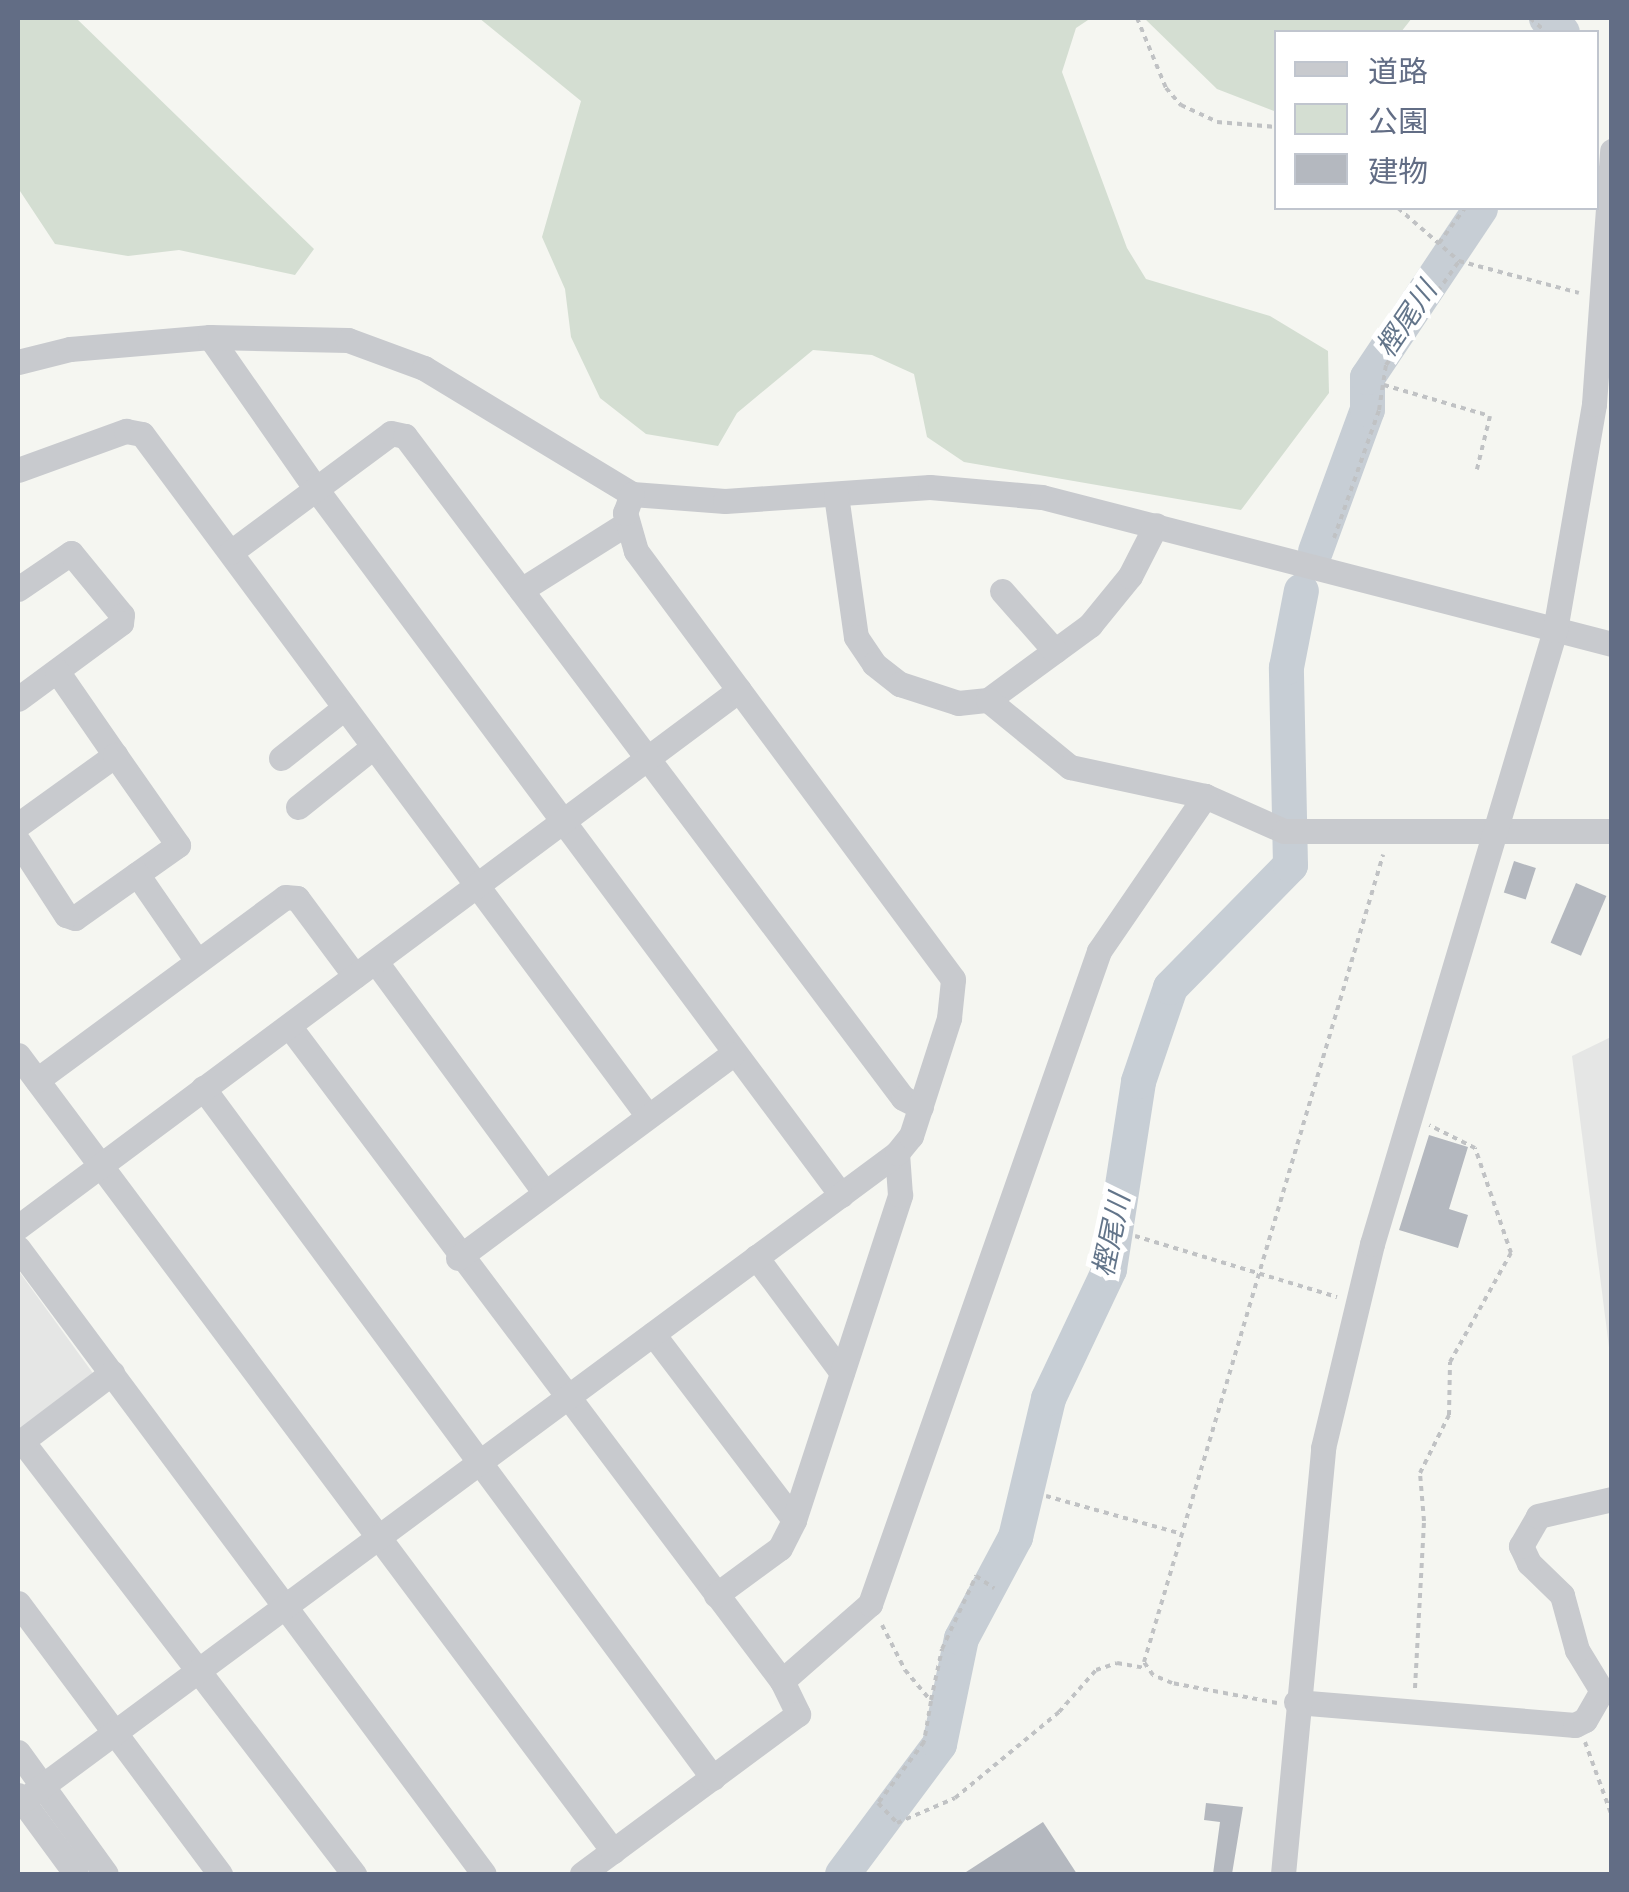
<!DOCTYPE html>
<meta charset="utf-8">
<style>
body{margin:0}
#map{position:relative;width:1629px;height:1892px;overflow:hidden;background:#f5f6f1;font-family:Figtree,"Noto Sans JP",sans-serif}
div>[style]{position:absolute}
.built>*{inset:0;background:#e5e6e5}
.green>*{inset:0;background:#d4ded2}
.river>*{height:35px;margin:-17.5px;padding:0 17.5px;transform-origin:17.5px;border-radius:17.5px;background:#c7ced5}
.building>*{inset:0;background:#b4b8bf;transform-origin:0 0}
.path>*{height:4px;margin-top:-2px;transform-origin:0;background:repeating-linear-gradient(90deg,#c0c2c4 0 5px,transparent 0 10px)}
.minor>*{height:25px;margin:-12.5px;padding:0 12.5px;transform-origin:12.5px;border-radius:12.5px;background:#c8cace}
span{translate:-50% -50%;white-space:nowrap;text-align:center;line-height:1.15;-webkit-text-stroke:10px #fff;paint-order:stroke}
.water-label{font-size:28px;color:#63758a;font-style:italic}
.frame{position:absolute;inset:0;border:20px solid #626d85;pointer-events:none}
.legend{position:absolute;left:1274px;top:30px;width:325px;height:180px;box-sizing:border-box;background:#fff;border:2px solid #c0c5ce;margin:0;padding:12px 18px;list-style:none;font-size:30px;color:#626d85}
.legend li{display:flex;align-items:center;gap:20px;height:50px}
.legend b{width:50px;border:2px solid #c0c5ce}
</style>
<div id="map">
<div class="built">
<div style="clip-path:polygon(1611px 1037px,1611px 1363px,1572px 1056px)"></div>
<div style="clip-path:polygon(18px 1270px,95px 1376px,18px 1433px)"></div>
</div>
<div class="green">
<div style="clip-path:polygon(18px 18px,76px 18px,314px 249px,295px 275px,179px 250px,128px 256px,55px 244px,18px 188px)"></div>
<div style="clip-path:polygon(479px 18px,1091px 18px,1076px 28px,1062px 72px,1127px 248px,1146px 279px,1270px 316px,1328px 351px,1329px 393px,1241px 510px,964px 462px,927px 437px,914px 374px,872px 355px,813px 350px,737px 413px,718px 446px,646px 434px,600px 398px,571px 337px,565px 289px,542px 237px,581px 101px)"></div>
<div style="clip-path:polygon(1144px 18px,1412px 18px,1401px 32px,1276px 32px,1274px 111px,1217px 89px)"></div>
</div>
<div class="river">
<div style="left:1546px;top:18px;width:21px;rotate:41deg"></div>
<div style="left:1315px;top:551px;width:151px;rotate:-69.9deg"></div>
<div style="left:1367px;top:409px;width:32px;rotate:-90deg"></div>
<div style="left:1367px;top:377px;width:203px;rotate:-56.2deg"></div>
<div style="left:842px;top:1874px;width:162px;rotate:-53.3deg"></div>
<div style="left:939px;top:1744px;width:108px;rotate:-78.3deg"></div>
<div style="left:961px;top:1638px;width:115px;rotate:-61.9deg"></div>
<div style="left:1015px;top:1537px;width:143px;rotate:-76.6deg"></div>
<div style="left:1048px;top:1398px;width:143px;rotate:-64.7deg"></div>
<div style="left:1109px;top:1269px;width:190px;rotate:-81.2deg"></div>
<div style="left:1138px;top:1081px;width:99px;rotate:-71.2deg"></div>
<div style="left:1170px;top:987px;width:171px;rotate:-45.5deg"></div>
<div style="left:1290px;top:865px;width:198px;rotate:-91.2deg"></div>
<div style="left:1286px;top:667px;width:78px;rotate:-79deg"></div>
</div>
<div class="building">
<div style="left:1514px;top:861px;width:23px;height:33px;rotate:18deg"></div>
<div style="left:1576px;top:883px;width:33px;height:65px;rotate:23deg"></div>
<div style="clip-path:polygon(1429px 1135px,1468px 1147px,1449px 1209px,1468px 1215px,1458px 1248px,1399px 1230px)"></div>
<div style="clip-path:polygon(1206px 1803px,1243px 1807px,1232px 1874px,1213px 1874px,1220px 1822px,1204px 1820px)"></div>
<div style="clip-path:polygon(1043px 1822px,1077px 1874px,963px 1874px)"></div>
</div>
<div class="path">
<div style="left:1137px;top:18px;width:76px;rotate:67.5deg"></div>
<div style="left:1166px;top:88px;width:23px;rotate:49deg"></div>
<div style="left:1181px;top:105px;width:40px;rotate:25deg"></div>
<div style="left:1217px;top:122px;width:59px;rotate:4.8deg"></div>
<div style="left:1530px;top:18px;width:21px;rotate:41deg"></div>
<div style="left:1398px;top:208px;width:81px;rotate:41deg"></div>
<div style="left:1459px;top:261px;width:124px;rotate:14.9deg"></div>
<div style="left:1439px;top:243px;width:44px;rotate:-53.4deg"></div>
<div style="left:1384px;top:385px;width:110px;rotate:16.3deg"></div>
<div style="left:1490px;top:416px;width:55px;rotate:103.8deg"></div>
<div style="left:1334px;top:538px;width:136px;rotate:-70.6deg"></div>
<div style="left:1379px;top:410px;width:46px;rotate:-81.2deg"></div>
<div style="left:1386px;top:365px;width:127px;rotate:-54.9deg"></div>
<div style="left:1135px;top:1236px;width:211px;rotate:16.8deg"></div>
<div style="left:1046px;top:1496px;width:141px;rotate:15.6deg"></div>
<div style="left:882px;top:1625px;width:51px;rotate:62.9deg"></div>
<div style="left:905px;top:1670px;width:40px;rotate:50deg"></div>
<div style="left:931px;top:1701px;width:42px;rotate:99.7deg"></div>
<div style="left:924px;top:1742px;width:76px;rotate:127deg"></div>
<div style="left:878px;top:1803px;width:28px;rotate:46deg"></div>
<div style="left:897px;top:1823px;width:63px;rotate:-23.3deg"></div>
<div style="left:955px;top:1798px;width:135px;rotate:-39.6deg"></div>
<div style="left:1059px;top:1712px;width:56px;rotate:-48.6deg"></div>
<div style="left:1096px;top:1670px;width:22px;rotate:-18deg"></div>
<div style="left:1117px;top:1663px;width:28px;rotate:10deg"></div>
<div style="left:1415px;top:1688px;width:167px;rotate:-86.9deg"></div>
<div style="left:1424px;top:1521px;width:48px;rotate:-94.8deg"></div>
<div style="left:1420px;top:1473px;width:65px;rotate:-63.4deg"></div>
<div style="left:1449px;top:1415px;width:53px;rotate:-88.9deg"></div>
<div style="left:1450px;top:1362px;width:125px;rotate:-60.8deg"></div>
<div style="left:1511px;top:1253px;width:111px;rotate:-108.9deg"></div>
<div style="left:1475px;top:1148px;width:51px;rotate:-153.4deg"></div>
<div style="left:931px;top:1700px;width:52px;rotate:-77.8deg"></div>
<div style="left:942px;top:1649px;width:81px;rotate:-65deg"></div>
<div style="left:976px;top:1576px;width:22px;rotate:34deg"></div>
<div style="left:1277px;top:1703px;width:107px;rotate:-169.2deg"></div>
<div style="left:1172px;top:1683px;width:21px;rotate:-157deg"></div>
<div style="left:1153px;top:1675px;width:16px;rotate:-125deg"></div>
<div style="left:1144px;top:1662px;width:842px;rotate:-73.5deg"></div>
<div style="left:1585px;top:1742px;width:79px;rotate:70deg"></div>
</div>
<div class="minor">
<div style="left:210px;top:337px;width:185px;rotate:55.1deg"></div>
<div style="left:316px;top:489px;width:880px;rotate:53.36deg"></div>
<div style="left:18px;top:362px;width:54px;rotate:-14deg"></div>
<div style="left:70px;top:349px;width:141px;rotate:-4.9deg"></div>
<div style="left:210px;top:337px;width:138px;rotate:1.2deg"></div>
<div style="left:348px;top:340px;width:81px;rotate:20.2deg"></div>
<div style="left:424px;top:368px;width:243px;rotate:31.2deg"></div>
<div style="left:632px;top:494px;width:93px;rotate:4.3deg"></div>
<div style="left:725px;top:501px;width:205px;rotate:-3.9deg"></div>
<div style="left:930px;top:487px;width:112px;rotate:5.1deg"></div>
<div style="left:1042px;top:497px;width:589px;rotate:14.46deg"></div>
<div style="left:18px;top:470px;width:115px;rotate:-19.9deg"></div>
<div style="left:126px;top:431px;width:16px;rotate:11deg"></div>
<div style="left:142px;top:434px;width:849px;rotate:53.43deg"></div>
<div style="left:836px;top:495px;width:143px;rotate:82deg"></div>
<div style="left:856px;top:637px;width:32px;rotate:56deg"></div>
<div style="left:874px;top:664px;width:33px;rotate:38deg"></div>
<div style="left:900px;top:684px;width:61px;rotate:18.1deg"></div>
<div style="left:958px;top:703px;width:30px;rotate:-6deg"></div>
<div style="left:988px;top:700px;width:127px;rotate:-36.3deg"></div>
<div style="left:1090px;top:625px;width:63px;rotate:-50.8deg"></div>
<div style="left:1130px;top:576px;width:57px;rotate:-63deg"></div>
<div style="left:231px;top:552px;width:199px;rotate:-36.6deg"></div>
<div style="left:391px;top:433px;width:14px;rotate:12deg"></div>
<div style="left:405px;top:436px;width:828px;rotate:53.05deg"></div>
<div style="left:903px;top:1098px;width:20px;rotate:27deg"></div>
<div style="left:18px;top:589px;width:64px;rotate:-34.2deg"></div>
<div style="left:71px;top:553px;width:80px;rotate:50.6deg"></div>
<div style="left:122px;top:615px;width:8px;rotate:97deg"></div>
<div style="left:121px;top:623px;width:128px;rotate:143.6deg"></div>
<div style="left:521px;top:590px;width:124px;rotate:-32.2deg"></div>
<div style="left:1002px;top:591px;width:80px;rotate:48.5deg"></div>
<div style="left:57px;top:671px;width:102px;rotate:55.4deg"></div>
<div style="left:988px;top:700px;width:106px;rotate:39.3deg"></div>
<div style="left:1070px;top:767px;width:138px;rotate:12.1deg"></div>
<div style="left:1205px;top:796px;width:86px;rotate:23.9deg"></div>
<div style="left:1284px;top:831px;width:328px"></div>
<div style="left:281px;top:758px;width:80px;rotate:-38.4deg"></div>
<div style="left:298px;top:807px;width:96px;rotate:-38.7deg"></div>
<div style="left:18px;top:825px;width:120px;rotate:-35.8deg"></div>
<div style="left:115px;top:755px;width:110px;rotate:55deg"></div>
<div style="left:178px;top:845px;width:126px;rotate:144.7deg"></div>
<div style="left:75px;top:918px;width:9px;rotate:-162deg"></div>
<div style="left:66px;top:915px;width:88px;rotate:-123deg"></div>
<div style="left:137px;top:874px;width:106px;rotate:55.4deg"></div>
<div style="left:376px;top:962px;width:286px;rotate:53.8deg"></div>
<div style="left:289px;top:1026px;width:820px;rotate:53.03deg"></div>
<div style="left:782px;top:1681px;width:37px;rotate:64deg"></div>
<div style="left:798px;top:1714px;width:269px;rotate:143.5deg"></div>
<div style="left:18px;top:1055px;width:994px;rotate:53.22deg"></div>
<div style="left:37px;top:1080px;width:308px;rotate:-36.4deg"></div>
<div style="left:285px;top:897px;width:12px;rotate:5deg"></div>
<div style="left:297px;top:898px;width:97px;rotate:53.4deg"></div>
<div style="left:203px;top:1088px;width:858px;rotate:53.53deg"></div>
<div style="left:18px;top:1227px;width:899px;rotate:-36.68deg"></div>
<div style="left:18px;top:1248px;width:780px;rotate:53.34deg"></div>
<div style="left:756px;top:1257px;width:144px;rotate:53.4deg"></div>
<div style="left:458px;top:1258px;width:342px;rotate:-36.6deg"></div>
<div style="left:653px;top:1334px;width:233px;rotate:52.8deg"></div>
<div style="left:22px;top:1441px;width:546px;rotate:52.52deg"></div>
<div style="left:18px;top:1444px;width:118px;rotate:-37.1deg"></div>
<div style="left:716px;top:1595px;width:79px;rotate:-36.3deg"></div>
<div style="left:780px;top:1548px;width:31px;rotate:-63deg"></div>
<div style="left:794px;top:1520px;width:342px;rotate:-71.9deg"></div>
<div style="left:900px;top:1195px;width:42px;rotate:-94.1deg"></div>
<div style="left:18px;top:1603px;width:338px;rotate:53.3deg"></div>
<div style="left:782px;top:1681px;width:117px;rotate:-41.2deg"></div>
<div style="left:870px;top:1604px;width:692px;rotate:-70.67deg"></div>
<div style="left:1099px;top:951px;width:188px;rotate:-55.6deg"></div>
<div style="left:1296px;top:1702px;width:280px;rotate:4.7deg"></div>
<div style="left:1575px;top:1725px;width:11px;rotate:-27deg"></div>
<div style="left:1585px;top:1720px;width:34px;rotate:-60deg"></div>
<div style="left:1602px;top:1691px;width:48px;rotate:-121.4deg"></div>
<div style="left:1577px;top:1650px;width:57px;rotate:-105.3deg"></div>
<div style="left:1562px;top:1595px;width:46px;rotate:-135.9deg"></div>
<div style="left:1529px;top:1563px;width:19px;rotate:-115deg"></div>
<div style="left:1521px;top:1546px;width:34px;rotate:-60deg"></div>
<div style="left:1538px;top:1516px;width:76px;rotate:-12.9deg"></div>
<div style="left:18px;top:1752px;width:150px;rotate:54.2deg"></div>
<div style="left:18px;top:1795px;width:98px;rotate:53.7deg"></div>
<div style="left:18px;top:1804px;width:1094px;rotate:-36.52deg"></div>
<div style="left:897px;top:1153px;width:22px;rotate:-51deg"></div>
<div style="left:911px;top:1136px;width:124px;rotate:-72.1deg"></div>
<div style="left:949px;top:1018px;width:39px;rotate:-84deg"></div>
<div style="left:953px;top:979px;width:533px;rotate:-126.53deg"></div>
<div style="left:636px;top:551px;width:40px;rotate:-106deg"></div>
<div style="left:625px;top:513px;width:20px;rotate:-70deg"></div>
<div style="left:1283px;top:1874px;width:428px;rotate:-84.6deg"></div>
<div style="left:1323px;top:1448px;width:210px;rotate:-76.5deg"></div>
<div style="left:1372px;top:1244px;width:641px;rotate:-73.4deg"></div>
<div style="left:1555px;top:630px;width:229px;rotate:-80.2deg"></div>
<div style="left:1594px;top:404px;width:254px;rotate:-85.9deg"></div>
</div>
<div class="water-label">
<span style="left:1406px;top:319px;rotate:-56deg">樫尾川</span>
<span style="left:1111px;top:1235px;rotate:-78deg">樫尾川</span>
</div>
<div class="frame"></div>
<ul class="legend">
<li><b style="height:12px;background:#c8cace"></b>道路</li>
<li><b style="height:28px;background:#d4ded2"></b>公園</li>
<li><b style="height:28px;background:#b4b8bf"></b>建物</li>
</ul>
</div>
